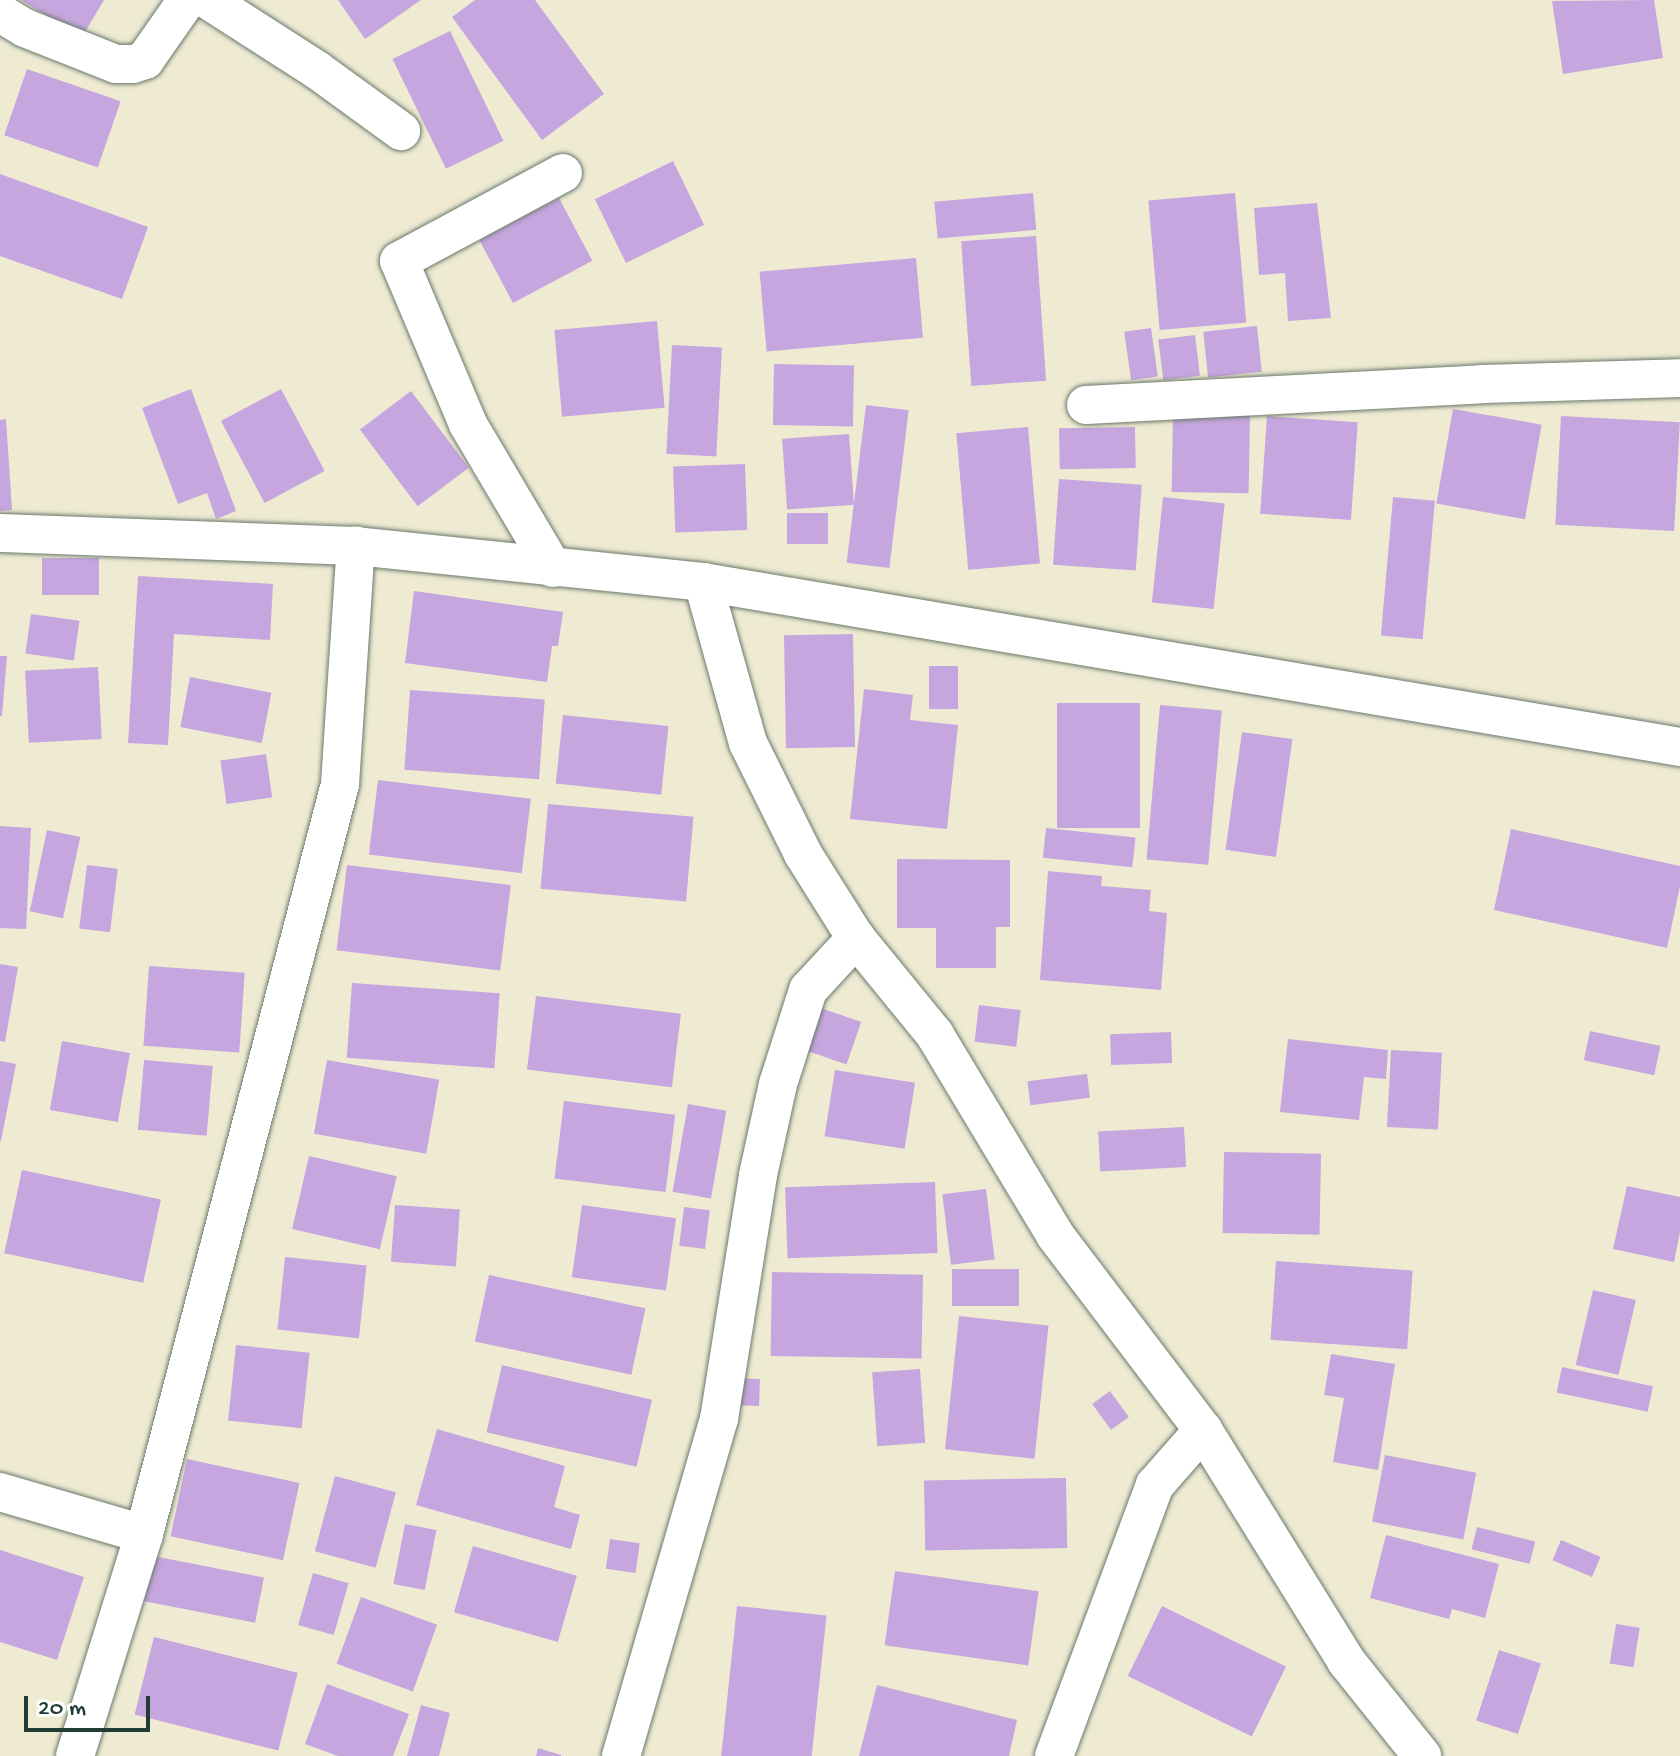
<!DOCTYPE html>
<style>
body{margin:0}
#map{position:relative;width:1680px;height:1756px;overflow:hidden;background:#efebd3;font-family:"Gochi Hand",sans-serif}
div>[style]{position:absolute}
.building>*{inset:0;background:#c6a6de;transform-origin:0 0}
.roads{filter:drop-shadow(0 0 2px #687a6c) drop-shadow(0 0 2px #687a6c)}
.minor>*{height:38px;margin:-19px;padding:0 19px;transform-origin:19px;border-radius:19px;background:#fff}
span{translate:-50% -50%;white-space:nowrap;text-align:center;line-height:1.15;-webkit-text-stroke:7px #fff;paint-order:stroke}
.scale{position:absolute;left:24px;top:1696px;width:126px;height:36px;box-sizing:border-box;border:4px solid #1f3d34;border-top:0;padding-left:10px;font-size:24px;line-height:28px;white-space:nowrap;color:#1f3d34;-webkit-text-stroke:6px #fff;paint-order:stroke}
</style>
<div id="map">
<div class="building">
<div style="clip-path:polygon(21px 0,104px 0,82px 37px)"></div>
<div style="clip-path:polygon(338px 0,421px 0,365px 39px)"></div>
<div style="clip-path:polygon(475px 0,535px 0,604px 94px,542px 140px,452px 17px)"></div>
<div style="clip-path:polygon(1654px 0,1663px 58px,1563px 74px,1552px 1px)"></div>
<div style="left:450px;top:31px;width:122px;height:64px;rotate:64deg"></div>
<div style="left:27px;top:69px;width:99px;height:70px;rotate:19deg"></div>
<div style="left:673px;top:161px;width:71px;height:87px;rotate:64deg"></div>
<div style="clip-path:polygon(0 174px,148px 227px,122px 299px,0 256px)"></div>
<div style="left:1033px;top:193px;width:37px;height:99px;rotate:85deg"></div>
<div style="left:1235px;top:193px;width:130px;height:87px;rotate:85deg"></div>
<div style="left:559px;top:198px;width:71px;height:90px;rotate:62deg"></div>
<div style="clip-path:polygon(1317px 203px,1331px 318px,1288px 321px,1285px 273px,1259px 275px,1254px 208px)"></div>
<div style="left:1036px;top:236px;width:145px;height:75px;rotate:86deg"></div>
<div style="left:916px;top:258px;width:80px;height:157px;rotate:85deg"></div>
<div style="left:657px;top:321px;width:87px;height:103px;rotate:85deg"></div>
<div style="left:1257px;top:326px;width:46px;height:54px;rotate:84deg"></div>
<div style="left:1151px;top:328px;width:49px;height:27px;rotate:82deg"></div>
<div style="left:1195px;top:335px;width:41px;height:37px;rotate:83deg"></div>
<div style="left:672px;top:345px;width:50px;height:109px;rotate:3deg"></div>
<div style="left:774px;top:364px;width:80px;height:61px;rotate:1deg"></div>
<div style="clip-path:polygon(191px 389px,236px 511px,216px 519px,207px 493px,178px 504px,142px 408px)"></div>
<div style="left:281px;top:389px;width:93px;height:68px;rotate:62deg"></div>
<div style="left:411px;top:391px;width:96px;height:64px;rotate:53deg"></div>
<div style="left:866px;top:405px;width:43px;height:159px;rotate:7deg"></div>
<div style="left:1453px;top:409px;width:90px;height:96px;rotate:10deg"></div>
<div style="left:1173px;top:414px;width:77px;height:78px;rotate:1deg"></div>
<div style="left:1267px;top:416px;width:91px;height:98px;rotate:4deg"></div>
<div style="left:1561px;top:416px;width:119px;height:109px;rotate:3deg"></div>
<div style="clip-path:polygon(6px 419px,12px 510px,0 511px,0 420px)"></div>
<div style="left:1028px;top:427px;width:137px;height:72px;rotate:85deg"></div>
<div style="left:1135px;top:427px;width:41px;height:76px;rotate:89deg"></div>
<div style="left:849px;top:434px;width:71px;height:67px;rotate:86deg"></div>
<div style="left:745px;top:464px;width:66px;height:72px;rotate:88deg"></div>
<div style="left:1059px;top:479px;width:83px;height:86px;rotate:4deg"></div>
<div style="left:1163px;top:497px;width:62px;height:106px;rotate:6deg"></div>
<div style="left:1393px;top:497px;width:42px;height:139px;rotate:5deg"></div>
<div style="left:787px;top:513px;width:41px;height:31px"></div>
<div style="left:42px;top:558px;width:57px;height:37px"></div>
<div style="clip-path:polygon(138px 576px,273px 584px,270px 640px,174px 634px,168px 745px,128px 743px)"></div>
<div style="clip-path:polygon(414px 591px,563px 612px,558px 646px,552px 646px,547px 682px,405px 663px)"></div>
<div style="left:31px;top:614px;width:49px;height:40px;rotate:8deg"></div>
<div style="left:853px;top:634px;width:113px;height:69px;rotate:89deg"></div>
<div style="clip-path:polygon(0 656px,7px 656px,2px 716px,0 716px)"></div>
<div style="left:929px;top:666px;width:29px;height:43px"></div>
<div style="left:98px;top:667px;width:72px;height:73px;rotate:87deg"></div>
<div style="left:190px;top:677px;width:83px;height:51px;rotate:11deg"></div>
<div style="clip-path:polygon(864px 689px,913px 695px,910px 720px,958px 725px,947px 829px,850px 819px)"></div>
<div style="left:410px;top:690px;width:135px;height:80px;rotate:4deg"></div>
<div style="left:1057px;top:703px;width:83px;height:125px"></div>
<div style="left:1160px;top:705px;width:62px;height:155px;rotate:5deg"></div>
<div style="left:563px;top:715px;width:106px;height:69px;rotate:6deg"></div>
<div style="left:1242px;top:732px;width:51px;height:119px;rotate:8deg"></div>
<div style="left:266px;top:754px;width:44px;height:46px;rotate:82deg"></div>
<div style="left:378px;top:780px;width:154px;height:75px;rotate:7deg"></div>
<div style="left:548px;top:804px;width:146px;height:85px;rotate:5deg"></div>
<div style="clip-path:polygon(0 826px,31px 828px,26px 929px,0 928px)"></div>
<div style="left:1046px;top:828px;width:90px;height:30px;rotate:6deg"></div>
<div style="clip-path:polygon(1511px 829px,1680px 866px,1680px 886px,1667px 948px,1494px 910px)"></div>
<div style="left:47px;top:830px;width:34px;height:83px;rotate:12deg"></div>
<div style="clip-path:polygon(897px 859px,1010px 860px,1010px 927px,996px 927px,996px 968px,936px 968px,936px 928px,897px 928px)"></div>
<div style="left:87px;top:865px;width:31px;height:64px;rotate:7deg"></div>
<div style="left:347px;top:865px;width:165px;height:86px;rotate:7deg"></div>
<div style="clip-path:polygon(1048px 871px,1102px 876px,1101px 886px,1151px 890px,1149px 911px,1167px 913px,1161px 990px,1040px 980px)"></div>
<div style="clip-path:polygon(0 964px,18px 967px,5px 1042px,0 1041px)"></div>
<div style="left:149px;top:966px;width:96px;height:80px;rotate:4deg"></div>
<div style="left:352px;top:983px;width:148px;height:75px;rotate:4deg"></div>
<div style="left:536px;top:996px;width:146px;height:74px;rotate:7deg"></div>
<div style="left:812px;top:1005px;width:52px;height:45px;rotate:19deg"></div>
<div style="left:979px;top:1005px;width:42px;height:37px;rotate:7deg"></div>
<div style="left:1590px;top:1031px;width:72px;height:30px;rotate:12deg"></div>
<div style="left:1171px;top:1032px;width:31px;height:61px;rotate:88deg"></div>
<div style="clip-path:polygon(1288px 1039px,1388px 1050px,1386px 1079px,1364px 1077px,1359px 1120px,1280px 1112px)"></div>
<div style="left:62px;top:1041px;width:69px;height:70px;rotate:10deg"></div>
<div style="left:1391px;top:1050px;width:51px;height:77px;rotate:3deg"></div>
<div style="left:144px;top:1060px;width:69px;height:70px;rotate:5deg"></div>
<div style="left:327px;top:1060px;width:114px;height:75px;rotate:10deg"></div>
<div style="clip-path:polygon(0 1061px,16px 1064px,1px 1141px,0 1141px)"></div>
<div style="left:835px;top:1070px;width:81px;height:67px;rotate:9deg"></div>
<div style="left:1087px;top:1074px;width:24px;height:60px;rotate:83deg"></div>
<div style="left:564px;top:1101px;width:112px;height:78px;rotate:7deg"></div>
<div style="left:688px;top:1104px;width:39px;height:89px;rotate:10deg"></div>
<div style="left:1184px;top:1127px;width:40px;height:86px;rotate:87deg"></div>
<div style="left:1224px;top:1152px;width:97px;height:81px;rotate:1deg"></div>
<div style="left:309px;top:1156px;width:90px;height:75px;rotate:13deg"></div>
<div style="left:22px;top:1170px;width:142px;height:85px;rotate:12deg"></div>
<div style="left:935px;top:1182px;width:71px;height:150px;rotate:88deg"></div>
<div style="clip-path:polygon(1627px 1186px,1680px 1197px,1680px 1232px,1674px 1262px,1613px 1249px)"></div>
<div style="left:986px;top:1189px;width:71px;height:44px;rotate:83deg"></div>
<div style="left:395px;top:1205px;width:65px;height:57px;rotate:4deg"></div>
<div style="left:582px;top:1205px;width:95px;height:73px;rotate:8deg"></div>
<div style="left:684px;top:1207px;width:26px;height:39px;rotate:7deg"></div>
<div style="left:285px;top:1257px;width:82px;height:73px;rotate:6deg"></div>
<div style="left:1276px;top:1261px;width:137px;height:79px;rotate:4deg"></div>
<div style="left:1019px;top:1269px;width:37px;height:67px;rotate:90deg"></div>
<div style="left:772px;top:1272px;width:151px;height:84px;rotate:1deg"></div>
<div style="left:489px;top:1275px;width:160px;height:68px;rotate:12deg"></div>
<div style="left:1593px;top:1290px;width:44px;height:77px;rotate:13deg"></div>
<div style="left:959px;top:1316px;width:90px;height:134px;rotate:6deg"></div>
<div style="left:236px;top:1345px;width:74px;height:76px;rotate:6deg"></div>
<div style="clip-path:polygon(1331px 1354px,1395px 1364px,1378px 1470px,1333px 1462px,1344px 1398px,1324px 1395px)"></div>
<div style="left:502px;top:1365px;width:154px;height:69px;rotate:13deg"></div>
<div style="left:1562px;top:1367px;width:93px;height:26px;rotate:12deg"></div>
<div style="left:920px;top:1369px;width:74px;height:48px;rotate:86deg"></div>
<div style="left:731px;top:1378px;width:29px;height:27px;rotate:2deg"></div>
<div style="left:1110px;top:1391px;width:32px;height:22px;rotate:54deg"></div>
<div style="clip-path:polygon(437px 1429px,565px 1466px,554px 1507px,580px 1515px,571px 1549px,416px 1505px)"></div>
<div style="left:1385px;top:1455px;width:93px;height:68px;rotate:11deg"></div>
<div style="left:187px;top:1459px;width:115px;height:79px;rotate:12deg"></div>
<div style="left:335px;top:1476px;width:63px;height:78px;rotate:15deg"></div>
<div style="left:1066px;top:1478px;width:70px;height:142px;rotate:89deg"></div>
<div style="left:405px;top:1524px;width:32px;height:61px;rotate:11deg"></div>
<div style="left:1477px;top:1527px;width:60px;height:23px;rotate:14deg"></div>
<div style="clip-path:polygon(1386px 1535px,1499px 1564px,1485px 1618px,1452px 1609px,1449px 1619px,1370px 1598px)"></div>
<div style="left:610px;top:1539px;width:30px;height:30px;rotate:8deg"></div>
<div style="left:1561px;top:1540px;width:43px;height:22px;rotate:23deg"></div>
<div style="left:473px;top:1546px;width:108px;height:69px;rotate:16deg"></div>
<div style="clip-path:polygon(0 1550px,84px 1577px,57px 1660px,0 1642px)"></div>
<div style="left:153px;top:1556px;width:113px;height:46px;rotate:11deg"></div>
<div style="left:895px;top:1571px;width:145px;height:75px;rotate:8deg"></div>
<div style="left:313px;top:1573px;width:37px;height:54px;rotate:16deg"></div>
<div style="left:361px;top:1597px;width:81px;height:71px;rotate:20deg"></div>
<div style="left:737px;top:1606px;width:90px;height:151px;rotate:6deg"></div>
<div style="left:1162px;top:1606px;width:138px;height:78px;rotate:26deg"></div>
<div style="left:1616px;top:1624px;width:24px;height:40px;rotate:9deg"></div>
<div style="left:154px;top:1637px;width:148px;height:80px;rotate:14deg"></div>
<div style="left:1499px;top:1650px;width:44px;height:74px;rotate:18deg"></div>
<div style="clip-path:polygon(327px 1684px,409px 1714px,393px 1756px,338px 1756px,305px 1744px)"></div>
<div style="clip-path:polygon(877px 1685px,1017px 1720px,1009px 1756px,859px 1756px)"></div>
<div style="clip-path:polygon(421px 1705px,450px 1713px,439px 1756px,407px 1756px)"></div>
<div style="clip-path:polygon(538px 1748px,561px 1755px,561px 1756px,536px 1756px)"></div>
</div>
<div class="roads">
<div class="minor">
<div style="left:208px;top:0;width:130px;rotate:32.7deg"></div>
<div style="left:317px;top:70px;width:104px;rotate:36deg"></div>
<div style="left:0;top:13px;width:29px;rotate:31deg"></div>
<div style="left:25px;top:28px;width:98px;rotate:21.6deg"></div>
<div style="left:116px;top:64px;width:17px"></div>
<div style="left:133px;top:64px;width:13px;rotate:-18deg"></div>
<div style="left:145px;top:60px;width:73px;rotate:-55deg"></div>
<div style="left:1086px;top:405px;width:397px;rotate:-3deg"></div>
<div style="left:1482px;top:384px;width:198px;rotate:-1.7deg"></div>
<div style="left:0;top:533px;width:356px;rotate:2.1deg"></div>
<div style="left:356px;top:546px;width:349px;rotate:5.9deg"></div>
<div style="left:703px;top:582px;width:991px;rotate:9.59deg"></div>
<div style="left:553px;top:568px;width:167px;rotate:-120.6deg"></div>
<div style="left:468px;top:424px;width:177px;rotate:-112.9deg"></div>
<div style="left:399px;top:261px;width:186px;rotate:-28.2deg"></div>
<div style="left:703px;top:582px;width:167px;rotate:74.4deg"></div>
<div style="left:748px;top:743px;width:124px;rotate:63.6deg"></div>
<div style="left:803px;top:854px;width:99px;rotate:57.8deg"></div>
<div style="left:856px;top:938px;width:125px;rotate:50.8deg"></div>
<div style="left:935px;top:1035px;width:233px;rotate:59deg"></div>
<div style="left:1055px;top:1235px;width:245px;rotate:52.8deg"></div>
<div style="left:1203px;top:1430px;width:272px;rotate:58.2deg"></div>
<div style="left:1346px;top:1661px;width:122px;rotate:51.3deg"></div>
<div style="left:0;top:1492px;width:150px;rotate:16.3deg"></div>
<div style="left:75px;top:1756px;width:232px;rotate:-72.7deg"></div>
<div style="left:144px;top:1534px;width:775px;rotate:-75.35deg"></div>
<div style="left:340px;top:784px;width:239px;rotate:-86.2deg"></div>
<div style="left:621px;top:1756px;width:351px;rotate:-73.8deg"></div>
<div style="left:719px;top:1419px;width:247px;rotate:-80.9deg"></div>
<div style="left:758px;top:1175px;width:93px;rotate:-77.6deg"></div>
<div style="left:778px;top:1084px;width:99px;rotate:-72.3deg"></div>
<div style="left:808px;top:990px;width:71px;rotate:-47.3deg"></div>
<div style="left:1054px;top:1756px;width:289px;rotate:-69.6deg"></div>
<div style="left:1155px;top:1485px;width:73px;rotate:-48.9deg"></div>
</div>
</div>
<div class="scale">20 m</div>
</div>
